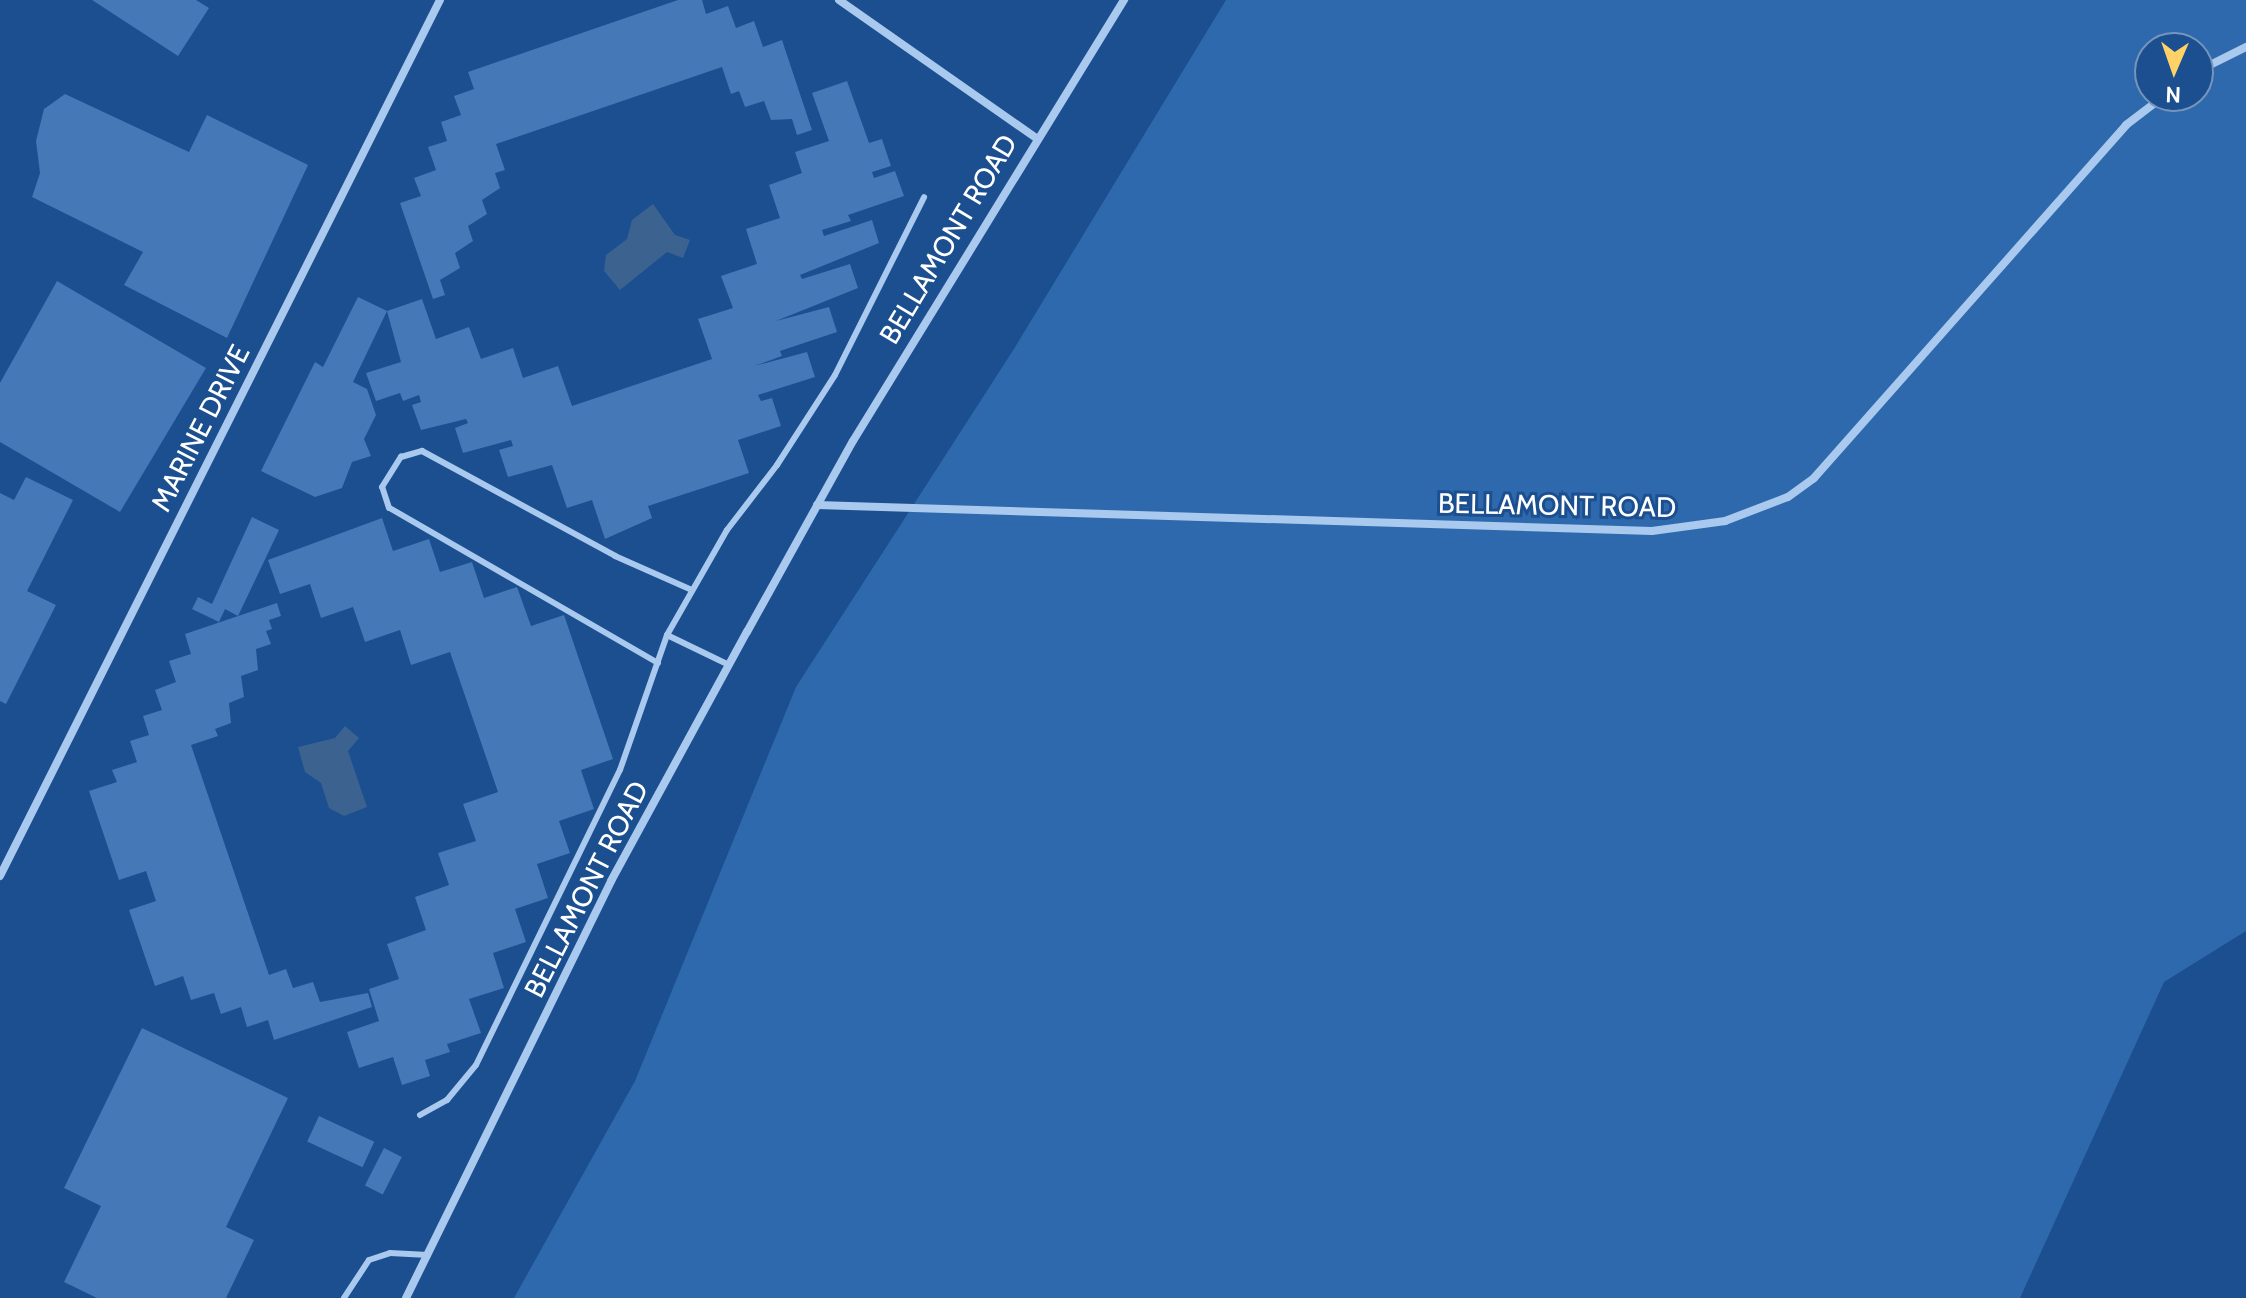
<!DOCTYPE html>
<style>
body{margin:0}
#map{position:relative;width:2246px;height:1298px;overflow:hidden;background:#1b4f8f;font-family:Cabin,sans-serif}
div>[style]{position:absolute}
.green>*{inset:0;background:#2e69ad}
.water>*{inset:0;background:#3c6290}
.building>*{inset:0;background:#4478b7;transform-origin:0 0}
.service>*{height:6px;margin:-3px;padding:0 3px;transform-origin:3px;border-radius:3px;background:#a9c9ee}
.minor>*{height:8px;margin:-4px;padding:0 4px;transform-origin:4px;border-radius:4px;background:#a9c9ee}
span{translate:-50% -50%;white-space:nowrap;text-align:center;line-height:1.15;-webkit-text-stroke:6px #1b4f8f;paint-order:stroke}
.street-label{font-size:28px;color:#fff}
.north{position:absolute;left:2134px;top:32px;width:80px;height:80px;box-sizing:border-box;background:#1b4f8f;border:2px solid #7695bc;border-radius:50%;rotate:182deg;font-size:22px;font-weight:700;line-height:32px;text-align:center;color:#fff}
.north::after{content:'';display:block;margin:auto;width:28px;height:36px;background:#ffd166;clip-path:polygon(50% 0,100% 100%,50% 72%,0 100%)}
</style>
<div id="map">
<div class="green">
<div style="clip-path:polygon(evenodd,1226px 0,2246px 0,2246px 931px,2164px 982px,2020px 1298px,514px 1298px,635px 1081px,796px 687px,1012px 352px,1226px 0,2150px 48px,2198px 48px,2198px 96px,2150px 96px,2150px 48px)"></div>
</div>
<div class="water">
<div style="clip-path:polygon(653px 204px,675px 235px,690px 240px,683px 258px,667px 252px,620px 290px,604px 271px,606px 255px,627px 239px,632px 220px)"></div>
<div style="clip-path:polygon(345px 726px,359px 738px,348px 751px,367px 807px,344px 816px,329px 808px,321px 783px,305px 772px,298px 747px,335px 738px)"></div>
</div>
<div class="building">
<div style="clip-path:polygon(92px 0,196px 0,209px 8px,178px 56px)"></div>
<div style="clip-path:polygon(678px 0,702px 0,706px 14px,728px 6px,736px 28px,754px 21px,763px 47px,782px 40px,812px 130px,797px 135px,792px 119px,771px 120px,764px 101px,745px 107px,739px 91px,731px 94px,722px 67px,496px 144px,505px 170px,495px 173px,500px 188px,482px 200px,487px 214px,468px 226px,473px 241px,455px 253px,460px 268px,440px 280px,445px 295px,433px 299px,400px 203px,421px 196px,414px 178px,436px 170px,428px 147px,447px 141px,441px 122px,461px 115px,454px 96px,474px 89px,468px 72px)"></div>
<div style="clip-path:polygon(847px 81px,869px 143px,882px 139px,891px 166px,872px 172px,874px 178px,895px 171px,904px 196px,848px 215px,851px 221px,822px 230px,824px 236px,872px 220px,879px 243px,800px 275px,802px 279px,850px 264px,858px 288px,776px 321px,829px 307px,837px 332px,780px 351px,782px 356px,754px 366px,807px 352px,815px 377px,758px 395px,761px 401px,772px 398px,781px 426px,738px 440px,749px 473px,648px 506px,652px 518px,605px 539px,592px 500px,567px 508px,552px 465px,508px 477px,499px 450px,513px 446px,511px 440px,463px 453px,455px 428px,468px 423px,466px 419px,421px 430px,412px 405px,421px 402px,419px 395px,403px 401px,400px 393px,376px 401px,366px 373px,401px 362px,387px 311px,422px 299px,436px 339px,469px 327px,481px 359px,513px 348px,523px 378px,558px 366px,572px 406px,712px 359px,698px 319px,733px 308px,721px 276px,757px 264px,746px 229px,780px 218px,769px 185px,802px 173px,795px 152px,829px 141px,812px 93px)"></div>
<div style="clip-path:polygon(65px 94px,189px 152px,207px 115px,308px 165px,227px 338px,124px 285px,143px 252px,32px 197px,40px 173px,36px 141px,44px 109px)"></div>
<div style="clip-path:polygon(57px 281px,206px 368px,120px 512px,0 442px,0 383px)"></div>
<div style="clip-path:polygon(358px 297px,387px 311px,353px 382px,367px 389px,376px 415px,364px 439px,371px 456px,352px 462px,342px 488px,315px 497px,261px 471px,315px 362px,323px 367px)"></div>
<div style="clip-path:polygon(26px 477px,73px 500px,27px 591px,56px 605px,6px 704px,0 701px,0 493px,14px 500px)"></div>
<div style="clip-path:polygon(252px 517px,279px 530px,238px 616px,225px 609px,219px 622px,192px 609px,198px 597px,212px 604px)"></div>
<div style="clip-path:polygon(382px 518px,393px 551px,429px 539px,440px 572px,472px 562px,484px 598px,517px 587px,531px 626px,564px 615px,613px 759px,581px 770px,594px 809px,559px 821px,570px 853px,537px 864px,548px 898px,515px 909px,526px 942px,493px 953px,504px 988px,469px 999px,481px 1033px,447px 1044px,450px 1052px,425px 1060px,430px 1076px,402px 1085px,393px 1057px,359px 1068px,347px 1032px,379px 1021px,369px 989px,399px 979px,387px 944px,426px 930px,415px 897px,449px 885px,438px 853px,476px 841px,463px 804px,498px 792px,450px 652px,411px 665px,400px 630px,365px 642px,353px 607px,321px 618px,310px 584px,280px 594px,268px 560px)"></div>
<div style="clip-path:polygon(277px 603px,281px 616px,269px 620px,272px 629px,266px 631px,271px 644px,256px 649px,258px 670px,241px 676px,244px 697px,229px 703px,231px 723px,215px 729px,218px 736px,191px 745px,269px 975px,286px 969px,293px 988px,313px 982px,320px 1002px,368px 993px,372px 1007px,274px 1040px,268px 1020px,247px 1027px,241px 1007px,221px 1014px,214px 993px,191px 1000px,183px 976px,155px 986px,129px 910px,156px 901px,146px 871px,119px 880px,89px 791px,117px 782px,112px 770px,137px 762px,130px 741px,149px 735px,143px 716px,162px 710px,155px 690px,176px 682px,169px 661px,191px 654px,185px 634px)"></div>
<div style="clip-path:polygon(142px 1028px,288px 1098px,226px 1227px,254px 1240px,226px 1298px,97px 1298px,64px 1282px,101px 1206px,64px 1188px)"></div>
<div style="left:319px;top:1116px;width:61px;height:28px;rotate:25deg"></div>
<div style="left:384px;top:1148px;width:20px;height:42px;rotate:27deg"></div>
</div>
<div class="service">
<div style="left:667px;top:635px;width:69px;rotate:25.8deg"></div>
<div style="left:658px;top:663px;width:310px;rotate:-150deg"></div>
<div style="left:389px;top:508px;width:22px;rotate:-108deg"></div>
<div style="left:382px;top:487px;width:36px;rotate:-58deg"></div>
<div style="left:401px;top:457px;width:22px;rotate:-16deg"></div>
<div style="left:422px;top:451px;width:220px;rotate:28.5deg"></div>
<div style="left:615px;top:556px;width:84px;rotate:23.8deg"></div>
<div style="left:420px;top:1115px;width:31px;rotate:-29deg"></div>
<div style="left:447px;top:1100px;width:45px;rotate:-50.4deg"></div>
<div style="left:476px;top:1065px;width:328px;rotate:-64deg"></div>
<div style="left:620px;top:770px;width:143px;rotate:-70.8deg"></div>
<div style="left:667px;top:635px;width:121px;rotate:-60.3deg"></div>
<div style="left:727px;top:530px;width:82px;rotate:-52.4deg"></div>
<div style="left:777px;top:465px;width:107px;rotate:-57.2deg"></div>
<div style="left:835px;top:375px;width:199px;rotate:-63.4deg"></div>
<div style="left:344px;top:1298px;width:45px;rotate:-56.7deg"></div>
<div style="left:369px;top:1260px;width:22px;rotate:-18deg"></div>
<div style="left:390px;top:1253px;width:38px;rotate:3deg"></div>
</div>
<div class="minor">
<div style="left:839px;top:0;width:239px;rotate:35deg"></div>
<div style="left:2198px;top:71px;width:54px;rotate:-26.6deg"></div>
<div style="left:817px;top:505px;width:835px;rotate:1.78deg"></div>
<div style="left:1652px;top:531px;width:74px;rotate:-7.8deg"></div>
<div style="left:1725px;top:521px;width:67px;rotate:-20.9deg"></div>
<div style="left:1788px;top:497px;width:32px;rotate:-36deg"></div>
<div style="left:1814px;top:478px;width:471px;rotate:-48.5deg"></div>
<div style="left:2126px;top:125px;width:48px;rotate:-37.3deg"></div>
<div style="left:0;top:876px;width:980px;rotate:-63.33deg"></div>
<div style="left:406px;top:1298px;width:465px;rotate:-63.8deg"></div>
<div style="left:611px;top:881px;width:284px;rotate:-61.4deg"></div>
<div style="left:747px;top:632px;width:218px;rotate:-61deg"></div>
<div style="left:853px;top:441px;width:518px;rotate:-58.43deg"></div>
</div>
<div class="street-label">
<span style="left:948px;top:239px;rotate:-59deg">BELLAMONT ROAD</span>
<span style="left:200px;top:428px;rotate:-63deg">MARINE DRIVE</span>
<span style="left:1557px;top:505px;rotate:1deg">BELLAMONT ROAD</span>
<span style="left:586px;top:889px;rotate:-63deg">BELLAMONT ROAD</span>
</div>
<div class="north">N</div>
</div>
